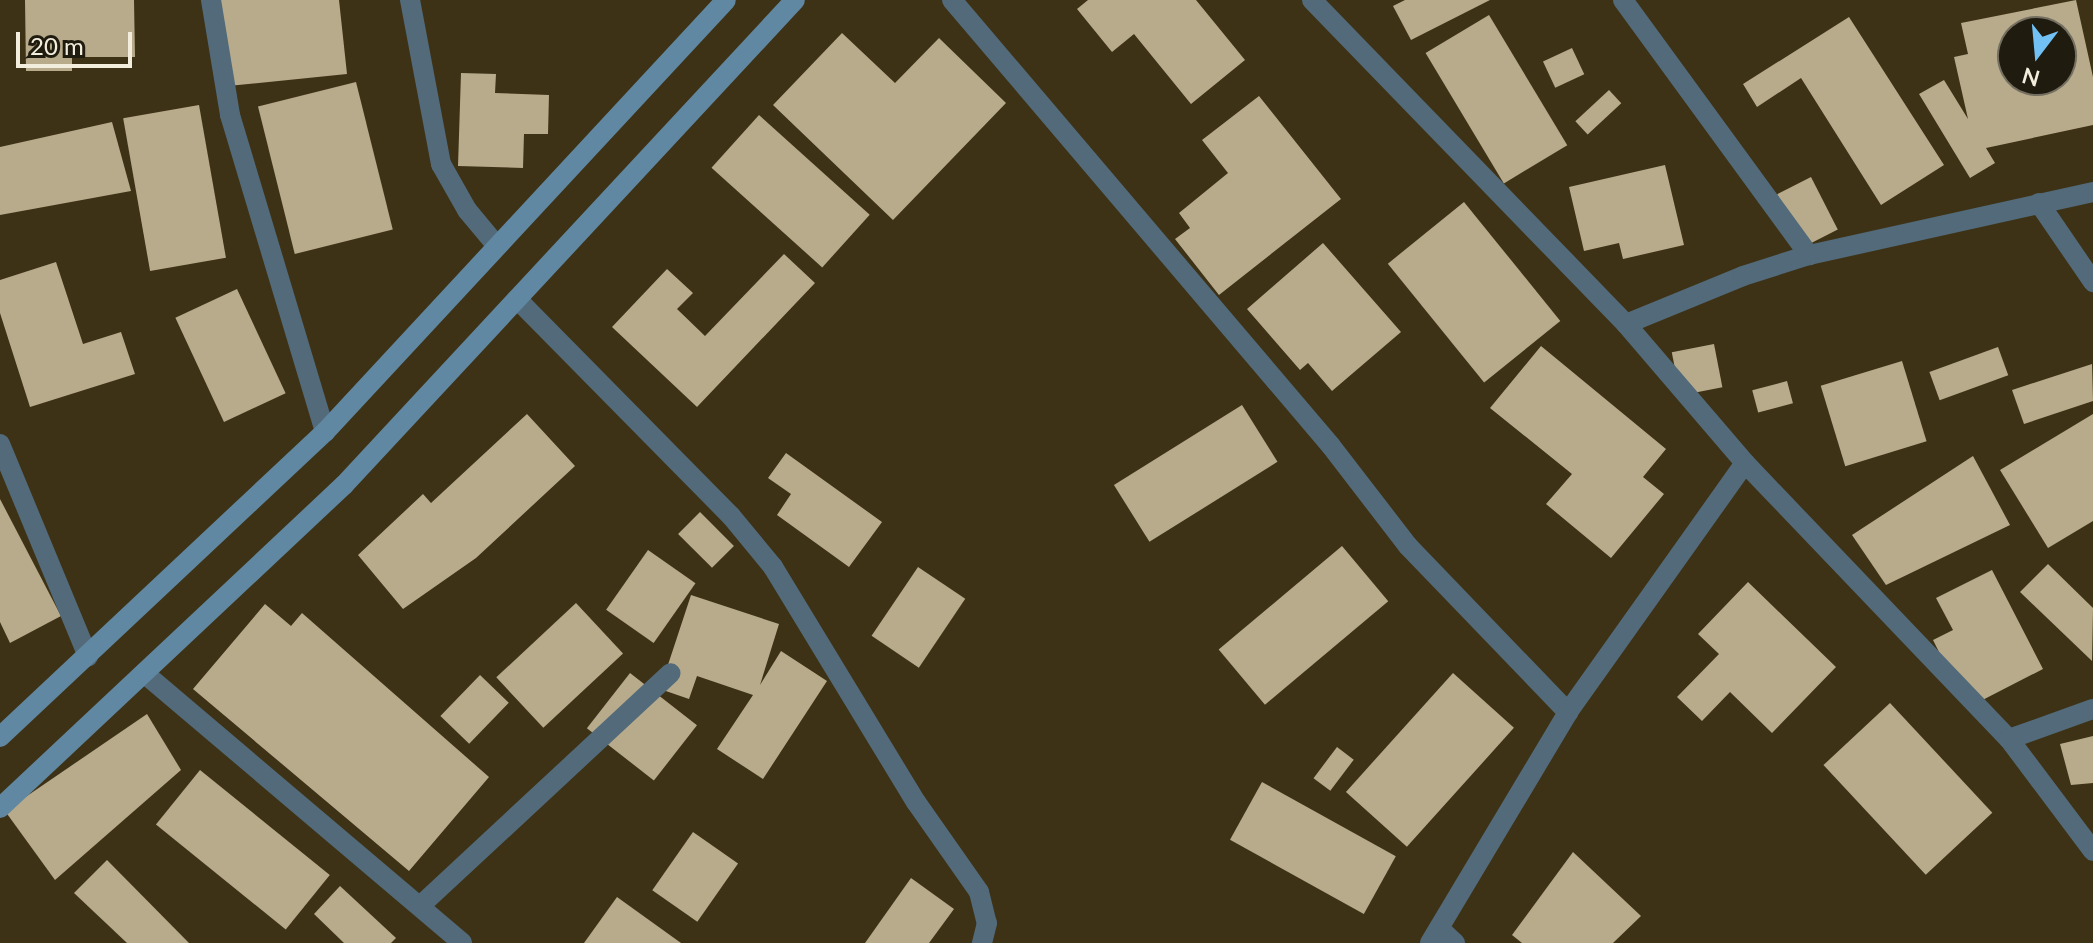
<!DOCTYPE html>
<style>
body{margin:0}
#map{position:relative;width:2093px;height:943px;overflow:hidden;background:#3d3216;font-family:Lato,sans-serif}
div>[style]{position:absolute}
.building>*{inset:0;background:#b7ab8b;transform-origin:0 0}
.street>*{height:20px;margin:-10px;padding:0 10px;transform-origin:10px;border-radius:10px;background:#526a7a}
.secondary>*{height:20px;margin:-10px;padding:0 10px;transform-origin:10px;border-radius:10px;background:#6188a2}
span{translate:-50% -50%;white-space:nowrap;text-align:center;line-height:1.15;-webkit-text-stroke:8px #1f1b0f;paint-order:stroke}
.north{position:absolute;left:1997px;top:16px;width:80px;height:80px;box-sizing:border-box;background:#1f1b0f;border:2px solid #746f61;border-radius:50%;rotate:196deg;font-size:22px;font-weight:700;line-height:32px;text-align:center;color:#f3eddd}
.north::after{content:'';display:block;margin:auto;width:28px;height:36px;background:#71c1f5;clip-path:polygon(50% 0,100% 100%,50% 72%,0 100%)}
.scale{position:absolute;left:16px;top:32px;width:116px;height:36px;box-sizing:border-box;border:4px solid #f3eddd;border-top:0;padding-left:10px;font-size:24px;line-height:28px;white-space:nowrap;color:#f3eddd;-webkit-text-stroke:6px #1f1b0f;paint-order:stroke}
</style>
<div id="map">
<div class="building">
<div style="clip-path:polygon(25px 0,134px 0,135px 57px,72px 57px,72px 71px,26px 71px)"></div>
<div style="clip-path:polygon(219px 0,339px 0,347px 74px,228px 86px)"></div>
<div style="clip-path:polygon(1088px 0,1196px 0,1245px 60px,1191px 104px,1134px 34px,1112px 52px,1077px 9px)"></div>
<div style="clip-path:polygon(1405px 0,1490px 0,1411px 40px,1393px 6px)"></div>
<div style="clip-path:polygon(evenodd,2076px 0,2093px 77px,2093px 125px,1986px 148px,1995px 163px,1970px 178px,1919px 94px,1944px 80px,1968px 119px,1954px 57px,1968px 54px,1961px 23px,2076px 0,2013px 32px,2061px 32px,2061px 80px,2013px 80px,2013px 32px)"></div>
<div style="left:1489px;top:15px;width:152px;height:74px;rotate:59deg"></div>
<div style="clip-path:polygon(1849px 17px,1944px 165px,1881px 205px,1801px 78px,1757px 107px,1743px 84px)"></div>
<div style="clip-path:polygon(842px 33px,895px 83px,939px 38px,1006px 103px,893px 220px,773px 105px)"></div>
<div style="left:1572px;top:48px;width:29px;height:32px;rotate:65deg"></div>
<div style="clip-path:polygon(461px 73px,496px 74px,495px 93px,549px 95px,548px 134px,524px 134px,523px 168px,458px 166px)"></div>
<div style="left:356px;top:82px;width:152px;height:101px;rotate:76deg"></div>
<div style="left:1609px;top:90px;width:18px;height:46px;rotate:47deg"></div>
<div style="clip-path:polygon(1259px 96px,1341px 199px,1219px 295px,1175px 239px,1190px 228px,1179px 213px,1228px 173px,1202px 140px)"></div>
<div style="left:199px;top:105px;width:155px;height:77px;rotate:80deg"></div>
<div style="left:759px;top:115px;width:149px;height:71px;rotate:42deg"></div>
<div style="clip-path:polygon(112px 122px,131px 191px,0 215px,0 147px)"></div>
<div style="clip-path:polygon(1665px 165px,1684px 245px,1623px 259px,1619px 243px,1584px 251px,1569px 187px)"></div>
<div style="left:1811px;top:177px;width:59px;height:38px;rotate:63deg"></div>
<div style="left:1464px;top:202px;width:153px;height:98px;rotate:51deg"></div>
<div style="clip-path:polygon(1323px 243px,1401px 332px,1332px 391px,1308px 363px,1300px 370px,1247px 309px)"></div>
<div style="clip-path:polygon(784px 254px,815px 283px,697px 407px,612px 327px,667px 269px,693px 293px,677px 309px,705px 336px)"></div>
<div style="clip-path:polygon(56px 262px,83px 344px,121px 332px,135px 374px,30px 407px,0 313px,0 280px)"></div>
<div style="left:237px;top:289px;width:115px;height:68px;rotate:65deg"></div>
<div style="left:1714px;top:344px;width:44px;height:43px;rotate:79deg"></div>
<div style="clip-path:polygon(1541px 346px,1666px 449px,1643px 477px,1664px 494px,1611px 558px,1546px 504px,1572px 474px,1490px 408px)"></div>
<div style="left:1998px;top:347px;width:30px;height:73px;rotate:70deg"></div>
<div style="left:1902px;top:361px;width:84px;height:85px;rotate:73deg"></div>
<div style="clip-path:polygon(2092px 364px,2093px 401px,2024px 424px,2012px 390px)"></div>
<div style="left:1787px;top:381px;width:23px;height:36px;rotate:75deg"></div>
<div style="left:1242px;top:405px;width:67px;height:151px;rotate:58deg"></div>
<div style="clip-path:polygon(527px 414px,575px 466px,476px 558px,403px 609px,358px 555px,423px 494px,431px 503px)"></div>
<div style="clip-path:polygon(2093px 414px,2093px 521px,2048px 548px,2000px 470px)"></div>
<div style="clip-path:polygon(786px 453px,882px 522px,849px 567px,777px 515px,791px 494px,768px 478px)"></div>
<div style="clip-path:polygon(1973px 456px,2010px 525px,1886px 585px,1852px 535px)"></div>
<div style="clip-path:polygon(0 499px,61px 616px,10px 643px,0 622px)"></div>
<div style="left:700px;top:512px;width:48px;height:31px;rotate:45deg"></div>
<div style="left:1342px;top:546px;width:72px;height:161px;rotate:50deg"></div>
<div style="left:648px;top:550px;width:58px;height:73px;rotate:35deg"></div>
<div style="clip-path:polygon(2048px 564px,2093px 608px,2092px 661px,2020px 592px)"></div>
<div style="left:918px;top:567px;width:57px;height:83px;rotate:34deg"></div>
<div style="clip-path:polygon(1992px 570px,2043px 669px,1967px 708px,1933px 640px,1953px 630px,1936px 598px)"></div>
<div style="clip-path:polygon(1748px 582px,1836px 667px,1772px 733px,1730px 692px,1702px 721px,1677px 697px,1719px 654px,1698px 634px)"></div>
<div style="clip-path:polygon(691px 595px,779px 624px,760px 685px,781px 651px,827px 681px,763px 779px,717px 749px,753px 695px,697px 676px,689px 699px,660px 689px)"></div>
<div style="left:576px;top:603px;width:69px;height:109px;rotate:47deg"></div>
<div style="clip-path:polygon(265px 604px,291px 626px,302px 613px,489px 777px,409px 871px,193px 689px)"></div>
<div style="left:630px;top:673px;width:85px;height:70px;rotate:38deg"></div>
<div style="left:1453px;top:673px;width:82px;height:160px;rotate:42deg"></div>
<div style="left:480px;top:675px;width:40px;height:57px;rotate:44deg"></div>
<div style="left:1890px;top:703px;width:150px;height:91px;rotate:47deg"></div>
<div style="clip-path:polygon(147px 714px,181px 770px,55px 880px,5px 811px)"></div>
<div style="clip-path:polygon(2093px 736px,2093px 783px,2071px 785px,2060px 744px)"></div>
<div style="left:1337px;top:747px;width:21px;height:39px;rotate:37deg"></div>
<div style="left:200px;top:770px;width:167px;height:70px;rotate:39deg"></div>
<div style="left:1262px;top:782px;width:153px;height:66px;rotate:29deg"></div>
<div style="left:693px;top:832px;width:55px;height:71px;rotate:35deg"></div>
<div style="clip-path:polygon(1573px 852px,1641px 916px,1613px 943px,1522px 943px,1512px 935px)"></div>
<div style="clip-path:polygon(107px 860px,189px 943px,127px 943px,74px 893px)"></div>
<div style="clip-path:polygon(911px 878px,954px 909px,929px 943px,865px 943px)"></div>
<div style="clip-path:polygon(340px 886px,396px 938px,391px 943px,344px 943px,314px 914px)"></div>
<div style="clip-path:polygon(617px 897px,681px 943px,584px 943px)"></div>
</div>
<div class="street">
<div style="left:211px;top:0;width:117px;rotate:80.6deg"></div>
<div style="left:230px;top:115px;width:331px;rotate:73.3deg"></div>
<div style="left:410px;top:0;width:167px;rotate:79.3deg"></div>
<div style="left:441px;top:164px;width:53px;rotate:60.5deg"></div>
<div style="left:467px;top:210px;width:47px;rotate:50.2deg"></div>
<div style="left:952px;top:0;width:585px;rotate:49.64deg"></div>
<div style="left:1331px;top:446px;width:126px;rotate:52.4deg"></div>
<div style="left:1408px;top:546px;width:231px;rotate:46.1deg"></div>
<div style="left:1312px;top:0;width:451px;rotate:45.9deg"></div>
<div style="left:1626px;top:324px;width:183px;rotate:49.4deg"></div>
<div style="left:1745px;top:463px;width:382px;rotate:46.3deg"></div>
<div style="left:2009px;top:739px;width:140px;rotate:53.1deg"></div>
<div style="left:1623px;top:0;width:316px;rotate:53.9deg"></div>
<div style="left:2039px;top:203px;width:96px;rotate:55.6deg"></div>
<div style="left:517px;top:299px;width:305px;rotate:45.4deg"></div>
<div style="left:731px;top:516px;width:66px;rotate:50.5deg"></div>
<div style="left:773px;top:567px;width:275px;rotate:58.7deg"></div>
<div style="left:916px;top:802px;width:110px;rotate:55deg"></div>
<div style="left:979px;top:892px;width:32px;rotate:76deg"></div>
<div style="left:987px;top:923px;width:21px;rotate:104deg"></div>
<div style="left:1626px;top:324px;width:126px;rotate:-22.3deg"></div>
<div style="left:1743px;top:276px;width:69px;rotate:-17.7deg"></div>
<div style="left:1809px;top:255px;width:291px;rotate:-12.5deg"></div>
<div style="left:0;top:444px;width:230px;rotate:67.5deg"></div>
<div style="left:144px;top:673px;width:417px;rotate:40.3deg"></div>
<div style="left:2009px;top:739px;width:89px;rotate:-19.7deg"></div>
<div style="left:420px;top:906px;width:342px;rotate:-42.9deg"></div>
<div style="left:1439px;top:928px;width:22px;rotate:43deg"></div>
<div style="left:1430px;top:943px;width:269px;rotate:-59.1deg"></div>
<div style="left:1568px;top:712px;width:305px;rotate:-54.6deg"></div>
</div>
<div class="secondary">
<div style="left:0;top:737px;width:446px;rotate:-43.2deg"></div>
<div style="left:325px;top:432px;width:589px;rotate:-47.13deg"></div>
<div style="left:0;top:808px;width:472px;rotate:-43.2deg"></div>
<div style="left:344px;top:485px;width:662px;rotate:-47.08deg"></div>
</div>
<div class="north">N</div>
<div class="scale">20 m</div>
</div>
